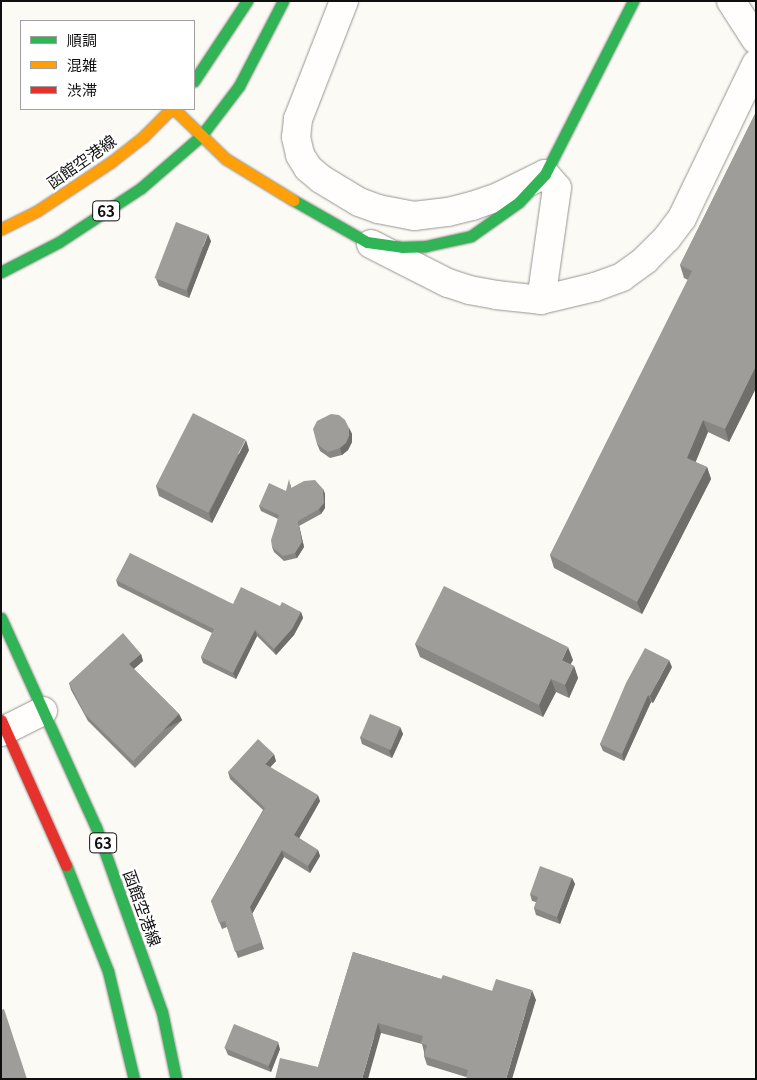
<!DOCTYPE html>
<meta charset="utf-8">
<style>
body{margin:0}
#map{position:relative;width:757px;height:1080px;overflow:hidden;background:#fcfaf4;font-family:Georgia,"Noto Sans JP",serif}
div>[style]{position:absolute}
.roads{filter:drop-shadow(0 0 1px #969592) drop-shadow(0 0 1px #969592)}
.street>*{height:28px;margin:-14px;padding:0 14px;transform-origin:14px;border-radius:14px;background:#fffefd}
.fast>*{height:11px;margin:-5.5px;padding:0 5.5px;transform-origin:5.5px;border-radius:5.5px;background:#30b455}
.slow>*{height:11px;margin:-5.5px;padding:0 5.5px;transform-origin:5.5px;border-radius:5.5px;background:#ff9f0a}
.jam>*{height:11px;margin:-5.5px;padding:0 5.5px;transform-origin:5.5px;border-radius:5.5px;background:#e5322d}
.wall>*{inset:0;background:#898784}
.shaded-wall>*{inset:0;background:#6f6e6b;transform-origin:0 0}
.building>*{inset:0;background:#9f9d99;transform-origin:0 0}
span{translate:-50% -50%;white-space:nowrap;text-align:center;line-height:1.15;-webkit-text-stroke:5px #fff;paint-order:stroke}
.shield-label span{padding:1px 4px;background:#fff;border:1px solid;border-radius:4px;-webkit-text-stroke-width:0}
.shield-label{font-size:15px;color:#0f0f0f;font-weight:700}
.street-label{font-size:16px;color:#0f0f0f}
.frame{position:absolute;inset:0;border:2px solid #0f0f0f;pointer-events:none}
.legend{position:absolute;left:20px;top:20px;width:175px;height:90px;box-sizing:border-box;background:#fff;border:1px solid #9f9f9f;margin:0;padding:6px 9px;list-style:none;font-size:15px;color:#0f0f0f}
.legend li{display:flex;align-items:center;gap:10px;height:25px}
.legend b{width:25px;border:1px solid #9f9f9f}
</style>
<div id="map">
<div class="roads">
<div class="street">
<div style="left:344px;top:1px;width:127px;rotate:111.3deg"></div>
<div style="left:298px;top:119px;width:18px;rotate:96deg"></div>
<div style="left:296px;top:137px;width:18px;rotate:77deg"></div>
<div style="left:300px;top:155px;width:15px;rotate:58deg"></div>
<div style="left:308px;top:168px;width:17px;rotate:40deg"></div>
<div style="left:321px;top:179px;width:44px;rotate:31.2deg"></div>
<div style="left:359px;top:202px;width:20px;rotate:20deg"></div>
<div style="left:378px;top:209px;width:37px;rotate:11deg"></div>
<div style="left:414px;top:216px;width:34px;rotate:-7deg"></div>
<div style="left:448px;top:212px;width:25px;rotate:-14deg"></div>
<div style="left:472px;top:206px;width:28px;rotate:-19deg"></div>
<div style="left:498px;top:197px;width:52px;rotate:-26.1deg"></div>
<div style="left:545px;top:174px;width:18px;rotate:49deg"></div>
<div style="left:557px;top:188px;width:113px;rotate:98.1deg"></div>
<div style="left:731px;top:1px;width:46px;rotate:57.3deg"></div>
<div style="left:371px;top:244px;width:86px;rotate:26.9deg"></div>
<div style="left:448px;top:283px;width:22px;rotate:18deg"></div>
<div style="left:469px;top:290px;width:27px;rotate:10deg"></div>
<div style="left:496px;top:295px;width:45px;rotate:6.3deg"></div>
<div style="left:541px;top:300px;width:56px;rotate:-13.5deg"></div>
<div style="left:595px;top:287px;width:29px;rotate:-20deg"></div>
<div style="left:622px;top:277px;width:29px;rotate:-36deg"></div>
<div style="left:645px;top:260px;width:31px;rotate:-45deg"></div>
<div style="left:667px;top:238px;width:25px;rotate:-53deg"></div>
<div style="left:682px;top:218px;width:171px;rotate:-64.3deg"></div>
<div style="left:1px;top:732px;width:47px;rotate:-26.6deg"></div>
</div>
<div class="fast">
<div style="left:194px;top:81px;width:96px;rotate:-56.5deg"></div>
<div style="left:293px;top:200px;width:85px;rotate:29.6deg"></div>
<div style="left:367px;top:242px;width:35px;rotate:8deg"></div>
<div style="left:402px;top:247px;width:24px;rotate:-2deg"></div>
<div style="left:426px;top:246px;width:46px;rotate:-12.5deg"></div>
<div style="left:471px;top:236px;width:59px;rotate:-35.3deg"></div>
<div style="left:519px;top:202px;width:38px;rotate:-47deg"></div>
<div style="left:545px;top:174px;width:194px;rotate:-63deg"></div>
<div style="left:1px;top:272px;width:65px;rotate:-27.3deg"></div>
<div style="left:59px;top:242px;width:98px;rotate:-33.4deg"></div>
<div style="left:141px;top:188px;width:79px;rotate:-40.9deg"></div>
<div style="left:201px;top:136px;width:63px;rotate:-52.8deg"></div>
<div style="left:239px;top:86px;width:96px;rotate:-62.6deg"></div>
<div style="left:1px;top:618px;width:230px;rotate:65.6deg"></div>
<div style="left:96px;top:827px;width:196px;rotate:70.4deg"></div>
<div style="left:162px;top:1012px;width:68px;rotate:78.2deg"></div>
<div style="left:66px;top:865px;width:114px;rotate:68.4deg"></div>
<div style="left:108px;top:971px;width:111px;rotate:76.5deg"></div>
</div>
<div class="slow">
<div style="left:174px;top:109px;width:72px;rotate:43.9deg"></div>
<div style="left:226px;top:159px;width:79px;rotate:31.5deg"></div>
<div style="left:1px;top:229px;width:40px;rotate:-26.6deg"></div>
<div style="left:37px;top:211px;width:89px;rotate:-33.5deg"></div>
<div style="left:111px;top:162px;width:41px;rotate:-38deg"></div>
<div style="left:143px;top:137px;width:40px;rotate:-45deg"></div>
</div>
<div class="jam">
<div style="left:1px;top:720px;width:159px;rotate:65.9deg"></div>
</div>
</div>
<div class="wall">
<div style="clip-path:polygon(756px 112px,756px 388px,729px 442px,708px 432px,695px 462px,707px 467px,711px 479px,642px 614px,554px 568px,550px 555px,688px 280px,684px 278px,680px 265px)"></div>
<div style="clip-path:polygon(211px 241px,189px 298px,159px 286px,156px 279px)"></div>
<div style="clip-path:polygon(349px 428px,352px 434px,352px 442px,348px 450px,342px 455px,330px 458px,320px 451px,317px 444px)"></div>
<div style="clip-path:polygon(249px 450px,212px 523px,159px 496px,156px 486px)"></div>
<div style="clip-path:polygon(291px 484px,291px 488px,323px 489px,325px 494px,325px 508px,321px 514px,299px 526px,304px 547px,297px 558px,284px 561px,274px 552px,272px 547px,278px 519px,261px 511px,259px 506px,286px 491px)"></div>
<div style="clip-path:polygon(116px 580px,233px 604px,280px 606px,301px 612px,303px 618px,294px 635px,276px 655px,257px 636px,236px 679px,203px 663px,201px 657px,212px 633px,118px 586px)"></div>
<div style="clip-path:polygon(415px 644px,573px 660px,570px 664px,574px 666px,578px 678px,569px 698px,556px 692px,543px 717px,420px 657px)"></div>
<div style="clip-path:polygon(141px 654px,143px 661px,134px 669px,179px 714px,182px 720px,135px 768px,88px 721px,71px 690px,69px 683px)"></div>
<div style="clip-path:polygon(672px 667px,653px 703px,651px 702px,624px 761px,603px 751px,600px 744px)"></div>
<div style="clip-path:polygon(400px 727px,403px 734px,392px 758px,362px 744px,360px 737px)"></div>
<div style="clip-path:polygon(276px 761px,270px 767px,320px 801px,299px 838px,318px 850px,320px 856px,310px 873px,284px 857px,252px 914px,264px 949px,238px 958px,227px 927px,222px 929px,211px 901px,263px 810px,230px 779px,228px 772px)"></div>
<div style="clip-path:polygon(572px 878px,575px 884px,560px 924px,536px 915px,534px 908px,536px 902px,532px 901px,530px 894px)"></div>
<div style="clip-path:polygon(353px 952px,441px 979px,492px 991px,536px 1000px,466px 1077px,427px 1065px,424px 1056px,424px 1052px,422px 1044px,381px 1033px,318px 1067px)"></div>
<div style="clip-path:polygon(225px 1048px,280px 1049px,271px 1072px,228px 1055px)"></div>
</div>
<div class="shaded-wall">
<div style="clip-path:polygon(208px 234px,211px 241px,189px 298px,187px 291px)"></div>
<div style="clip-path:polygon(756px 366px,756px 388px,729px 442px,725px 429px)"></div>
<div style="clip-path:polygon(703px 420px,708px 432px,692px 471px,687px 458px)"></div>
<div style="clip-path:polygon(349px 428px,352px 434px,352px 442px,348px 450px,342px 455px,340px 448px)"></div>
<div style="clip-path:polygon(246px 440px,249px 450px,212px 523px,209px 513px)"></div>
<div style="clip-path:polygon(707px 467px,711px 479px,642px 614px,637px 602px)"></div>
<div style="clip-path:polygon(323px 489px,325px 494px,325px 508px,321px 514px,319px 509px)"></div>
<div style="clip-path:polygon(298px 521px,304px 547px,297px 558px,295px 553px)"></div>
<div style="clip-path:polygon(301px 612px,303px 618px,294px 635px,276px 655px,274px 649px)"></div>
<div style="clip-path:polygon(255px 630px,257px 636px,236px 679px,233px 673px)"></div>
<div style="clip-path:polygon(568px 647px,573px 660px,566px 673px,562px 660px)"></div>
<div style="clip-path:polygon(141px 654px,143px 661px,131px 671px,129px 664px)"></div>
<div style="clip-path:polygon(669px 660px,672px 667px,653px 703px,650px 696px)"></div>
<div style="clip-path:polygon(574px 666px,578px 678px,569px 698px,565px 685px)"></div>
<div style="clip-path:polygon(551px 679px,556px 692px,543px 717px,539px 705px)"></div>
<div style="clip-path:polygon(648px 695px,651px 702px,624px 761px,622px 754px)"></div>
<div style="left:179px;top:714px;width:7px;height:66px;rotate:63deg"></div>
<div style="clip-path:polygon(400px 727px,403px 734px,392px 758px,389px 751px)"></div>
<div style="clip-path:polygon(274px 754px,276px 761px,267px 771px,265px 764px)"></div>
<div style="clip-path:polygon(318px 795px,320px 801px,297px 842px,294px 835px)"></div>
<div style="clip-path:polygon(282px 850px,284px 857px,252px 914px,264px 949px,250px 907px)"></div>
<div style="clip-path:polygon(318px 850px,320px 856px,310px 873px,308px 866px)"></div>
<div style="clip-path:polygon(572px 878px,575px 884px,560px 924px,557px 917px)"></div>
<div style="clip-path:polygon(532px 990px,536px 1000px,512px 1079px,506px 1079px)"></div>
<div style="clip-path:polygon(378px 1023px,381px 1033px,368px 1079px,362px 1079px)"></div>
<div style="clip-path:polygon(278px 1042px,280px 1049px,271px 1072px,268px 1065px)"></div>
</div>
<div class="building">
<div style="clip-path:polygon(756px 112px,756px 366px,725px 429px,703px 420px,687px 458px,707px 467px,637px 602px,550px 555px,692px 271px,680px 265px)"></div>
<div style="left:176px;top:222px;width:34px;height:60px;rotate:21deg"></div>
<div style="left:193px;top:413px;width:59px;height:82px;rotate:27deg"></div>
<div style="clip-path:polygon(331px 414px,339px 415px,345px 420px,349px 428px,349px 436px,346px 443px,340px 448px,328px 452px,317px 444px,313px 429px,317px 421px)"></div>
<div style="clip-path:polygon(289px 479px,291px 488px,304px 481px,315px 480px,323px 489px,324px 503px,319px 509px,298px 521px,302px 542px,295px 553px,283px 556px,272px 547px,271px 540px,279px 515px,259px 506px,269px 483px,286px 491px)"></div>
<div style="clip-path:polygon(130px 553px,233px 604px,241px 587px,280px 606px,282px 602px,301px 612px,292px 629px,274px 649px,255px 630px,233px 673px,201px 657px,214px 629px,116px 580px)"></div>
<div style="clip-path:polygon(444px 586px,568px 647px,562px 660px,574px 666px,565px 685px,551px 679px,539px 705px,415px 644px)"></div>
<div style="clip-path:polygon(123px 633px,141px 654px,129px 664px,179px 714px,133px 761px,85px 714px,69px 683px)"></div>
<div style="clip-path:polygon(645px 648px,669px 660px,650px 696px,648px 695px,622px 754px,600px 744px,626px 683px)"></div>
<div style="left:370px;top:714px;width:33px;height:25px;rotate:23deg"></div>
<div style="clip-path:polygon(258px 739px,274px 754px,265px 764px,318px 795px,294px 835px,318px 850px,308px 866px,282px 850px,250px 907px,262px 942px,235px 952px,225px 921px,219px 923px,211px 901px,265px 808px,228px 772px)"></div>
<div style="clip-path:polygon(540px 866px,572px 878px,557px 917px,534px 908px,538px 897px,530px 894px)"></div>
<div style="clip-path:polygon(353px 952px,441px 979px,443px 975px,492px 991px,496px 979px,532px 990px,506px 1079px,466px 1079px,468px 1070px,424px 1056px,427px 1045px,421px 1043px,423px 1036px,378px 1023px,362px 1079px,275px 1079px,280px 1058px,318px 1067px)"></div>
<div style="clip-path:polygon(4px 1009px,27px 1079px,1px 1079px,1px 1010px)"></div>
<div style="left:234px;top:1024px;width:48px;height:26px;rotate:22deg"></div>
</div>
<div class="shield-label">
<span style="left:106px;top:211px">63</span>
<span style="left:103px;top:843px">63</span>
</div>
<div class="street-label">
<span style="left:81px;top:161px;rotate:-35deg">函館空港線</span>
<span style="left:143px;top:908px;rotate:70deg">函館空港線</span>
</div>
<div class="frame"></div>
<ul class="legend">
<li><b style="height:6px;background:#30b455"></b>順調</li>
<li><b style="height:6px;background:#ff9f0a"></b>混雑</li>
<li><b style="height:6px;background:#e5322d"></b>渋滞</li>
</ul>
</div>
